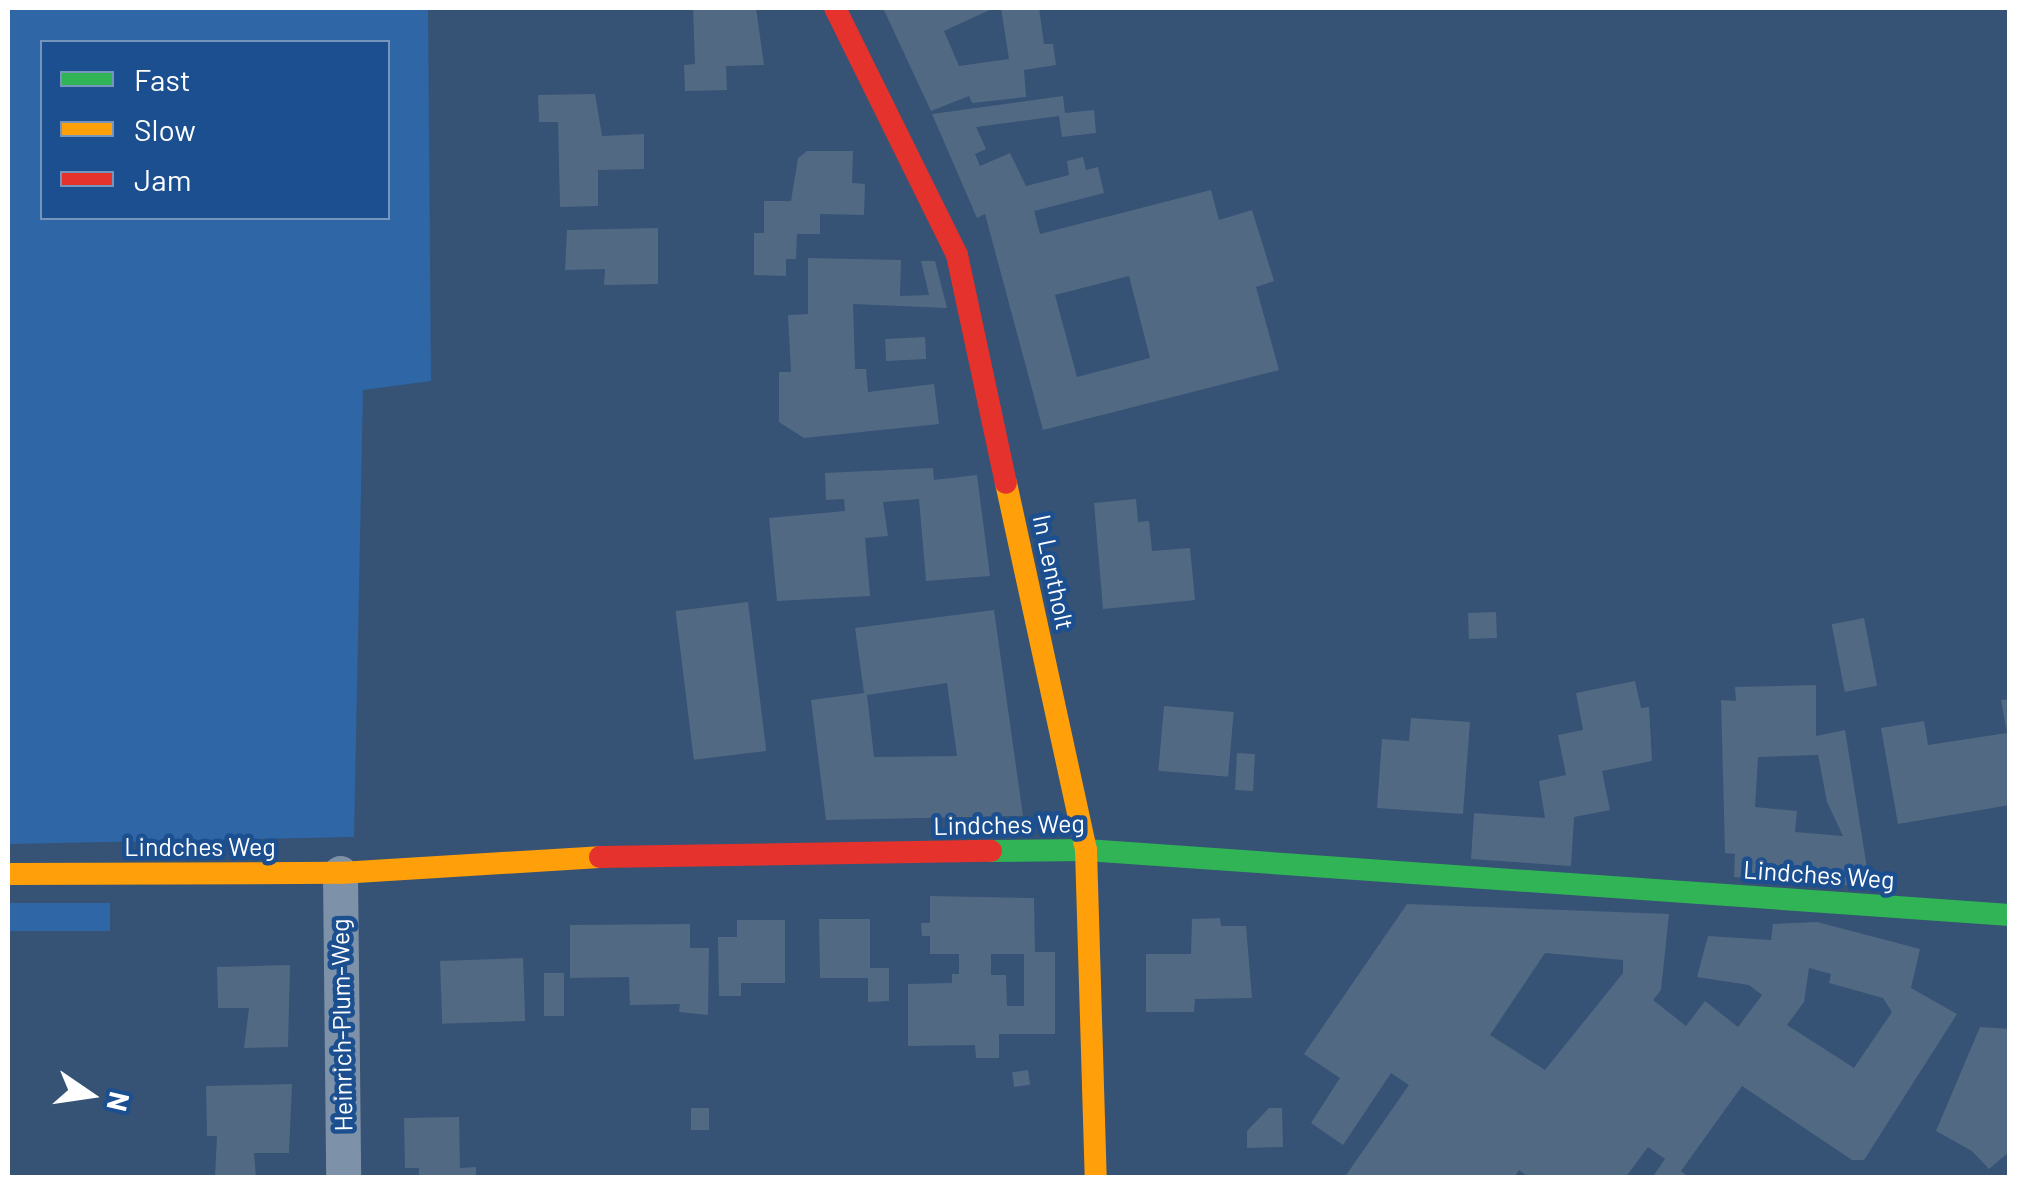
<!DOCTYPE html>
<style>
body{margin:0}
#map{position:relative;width:2017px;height:1185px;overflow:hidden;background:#365274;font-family:Barlow,sans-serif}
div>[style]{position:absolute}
.green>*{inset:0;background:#2f66a5;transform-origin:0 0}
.building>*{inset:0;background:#526984;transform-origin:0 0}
.street>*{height:35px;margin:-17.5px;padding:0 17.5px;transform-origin:17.5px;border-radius:17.5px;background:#7d92a8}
.fast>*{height:22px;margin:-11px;padding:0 11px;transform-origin:11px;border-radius:11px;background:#30b455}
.slow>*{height:22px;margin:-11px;padding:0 11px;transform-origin:11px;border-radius:11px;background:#ff9f0a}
.jam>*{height:22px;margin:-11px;padding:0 11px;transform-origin:11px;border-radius:11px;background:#e5322d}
span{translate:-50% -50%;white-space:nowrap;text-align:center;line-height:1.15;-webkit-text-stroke:9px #1b4f8f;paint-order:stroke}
.street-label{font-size:25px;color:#fff}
.frame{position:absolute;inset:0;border:10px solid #fff;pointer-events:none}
.legend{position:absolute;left:40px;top:40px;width:350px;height:180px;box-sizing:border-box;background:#1b4f8f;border:2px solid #7695bc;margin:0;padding:12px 18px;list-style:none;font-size:30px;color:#fff}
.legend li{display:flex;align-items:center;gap:20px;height:50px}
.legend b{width:50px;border:2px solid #7695bc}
.north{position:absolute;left:40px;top:1045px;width:100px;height:100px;-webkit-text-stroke:8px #1b4f8f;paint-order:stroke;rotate:103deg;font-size:28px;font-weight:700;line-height:40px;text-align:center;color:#fff}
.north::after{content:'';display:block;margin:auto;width:35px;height:45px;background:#fff;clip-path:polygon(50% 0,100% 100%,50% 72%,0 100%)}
</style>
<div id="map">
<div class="green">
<div style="clip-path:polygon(evenodd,8px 8px,428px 8px,431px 381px,363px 390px,354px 837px,8px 844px,8px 8px,42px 42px,388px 42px,388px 218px,42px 218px,42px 42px)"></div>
<div style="left:110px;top:903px;width:28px;height:102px;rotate:90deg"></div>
</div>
<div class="building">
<div style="clip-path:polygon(693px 8px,756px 8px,764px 65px,726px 66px,727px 90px,685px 91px,684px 65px,695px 64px)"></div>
<div style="clip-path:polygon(883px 8px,994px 8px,944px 31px,959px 66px,1009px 59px,1001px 8px,1039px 8px,1044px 44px,1053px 44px,1056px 65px,1024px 70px,1026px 97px,972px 103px,969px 96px,931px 111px)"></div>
<div style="clip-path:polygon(595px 94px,602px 136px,644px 134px,644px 169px,598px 170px,598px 206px,560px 207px,558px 122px,539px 122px,538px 95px)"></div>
<div style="clip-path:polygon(evenodd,1063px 96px,1065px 113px,1094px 110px,1096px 133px,1062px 137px,1059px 116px,976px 127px,986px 149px,975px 154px,980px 166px,1010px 153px,1026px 186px,1069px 175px,1067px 161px,1083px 157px,1086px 170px,1098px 167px,1104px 193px,1034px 211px,1040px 234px,1211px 190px,1219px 220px,1252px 210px,1274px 281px,1256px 287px,1279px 370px,1043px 430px,985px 214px,977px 218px,932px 114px,1063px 96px,1129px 276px,1150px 358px,1077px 377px,1055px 295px,1129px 276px)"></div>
<div style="clip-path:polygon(807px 151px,853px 151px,852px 183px,865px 184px,864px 215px,820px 214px,820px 234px,797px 234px,796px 259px,786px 259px,786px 276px,754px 275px,754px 233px,764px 233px,764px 201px,791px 201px,798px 158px)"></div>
<div style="clip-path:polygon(658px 228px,658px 284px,604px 285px,605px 269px,565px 270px,567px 230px)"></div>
<div style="clip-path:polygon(808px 258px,901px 260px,900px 296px,929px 295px,921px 261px,935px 261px,947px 308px,853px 304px,855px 369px,866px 369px,868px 392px,934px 384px,939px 424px,804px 438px,779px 422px,779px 372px,791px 372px,788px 315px,808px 314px)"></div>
<div style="left:925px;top:337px;width:22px;height:40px;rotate:87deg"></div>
<div style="clip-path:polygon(933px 468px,934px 480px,977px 475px,990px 576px,926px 581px,919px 499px,883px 502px,888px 536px,865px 538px,870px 596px,777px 601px,769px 518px,845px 511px,844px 499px,826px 500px,825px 473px)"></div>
<div style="clip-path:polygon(1136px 499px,1138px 522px,1149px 521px,1152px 551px,1190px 548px,1195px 600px,1103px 609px,1094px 503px)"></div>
<div style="left:748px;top:602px;width:150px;height:73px;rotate:83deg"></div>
<div style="clip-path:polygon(evenodd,994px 610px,1023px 816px,826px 820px,811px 700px,864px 693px,855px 628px,994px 610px,947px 683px,957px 756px,874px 757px,867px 695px,947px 683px)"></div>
<div style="left:1496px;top:612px;width:26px;height:28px;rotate:88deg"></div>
<div style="left:1864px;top:618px;width:69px;height:33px;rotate:79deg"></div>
<div style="clip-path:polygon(1635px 681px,1641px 708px,1649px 707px,1652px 761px,1602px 771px,1610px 810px,1574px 817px,1571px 866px,1471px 859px,1474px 813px,1545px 818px,1539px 781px,1566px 775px,1558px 735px,1583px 730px,1576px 693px)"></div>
<div style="clip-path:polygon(evenodd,1816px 685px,1816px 736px,1845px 730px,1870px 887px,1734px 877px,1735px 854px,1725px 853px,1721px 700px,1736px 701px,1735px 687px,1816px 685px,1818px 755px,1827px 802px,1843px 836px,1795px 832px,1797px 811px,1755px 807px,1758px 757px,1818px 755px)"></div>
<div style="clip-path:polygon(2010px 699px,2010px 805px,1898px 824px,1881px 728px,1924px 721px,1928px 745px,2007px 733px,2001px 700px)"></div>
<div style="left:1164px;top:706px;width:70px;height:65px;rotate:5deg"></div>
<div style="clip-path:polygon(1411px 718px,1470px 722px,1463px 814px,1377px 808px,1382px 739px,1409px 741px)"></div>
<div style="left:1237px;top:753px;width:18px;height:37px;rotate:3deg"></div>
<div style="clip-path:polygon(evenodd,930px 896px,1034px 898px,1035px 952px,1055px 952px,1055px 1034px,999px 1034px,999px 1058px,976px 1058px,975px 1045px,908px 1046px,908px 984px,952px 983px,952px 974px,959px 974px,959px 954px,930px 954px,930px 936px,922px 936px,921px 923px,930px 923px,930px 896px,991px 954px,1024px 954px,1024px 1006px,1007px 1006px,1006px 975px,991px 975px,991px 954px)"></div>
<div style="clip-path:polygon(evenodd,1407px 904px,1669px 914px,1661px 990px,1653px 1000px,1686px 1026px,1705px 1001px,1738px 1027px,1762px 995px,1749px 985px,1697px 977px,1708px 936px,1771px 940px,1773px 924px,1817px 922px,1920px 949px,1911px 988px,1957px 1014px,1864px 1160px,1852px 1160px,1742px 1086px,1681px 1171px,1690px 1178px,1652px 1178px,1665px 1159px,1648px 1147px,1625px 1178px,1529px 1178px,1519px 1170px,1514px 1178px,1344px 1178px,1409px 1085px,1391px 1073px,1343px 1145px,1311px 1123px,1340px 1078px,1304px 1054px,1407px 904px,1545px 953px,1623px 960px,1623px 973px,1545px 1070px,1490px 1035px,1545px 953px,1407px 904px,1809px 968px,1831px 974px,1829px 983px,1883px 998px,1892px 1012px,1854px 1068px,1787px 1025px,1804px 1002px,1809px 968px)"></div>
<div style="clip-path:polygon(1220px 918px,1221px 926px,1246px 926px,1252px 998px,1195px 999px,1194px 1012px,1146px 1012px,1146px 954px,1191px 954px,1192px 919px)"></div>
<div style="clip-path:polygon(819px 919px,870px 919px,870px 968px,889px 968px,889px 1001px,868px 1002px,868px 978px,820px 978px)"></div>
<div style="clip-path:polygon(737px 920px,785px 920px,785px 983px,741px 983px,741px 996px,719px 996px,718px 937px,737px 937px)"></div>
<div style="clip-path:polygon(690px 924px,690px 948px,709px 948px,708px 1015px,679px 1012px,680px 1004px,630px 1005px,629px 977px,570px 978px,570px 925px)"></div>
<div style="left:523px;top:958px;width:63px;height:83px;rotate:88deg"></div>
<div style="clip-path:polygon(290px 965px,288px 1047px,244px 1048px,249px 1008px,218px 1008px,217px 967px)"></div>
<div style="left:544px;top:973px;width:20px;height:43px"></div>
<div style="clip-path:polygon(1980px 1027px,2010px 1029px,2010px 1151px,1989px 1169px,1972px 1151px,1936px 1131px)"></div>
<div style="left:1028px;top:1070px;width:15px;height:16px;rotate:82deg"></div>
<div style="clip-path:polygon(292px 1084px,289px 1153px,254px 1153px,256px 1178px,215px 1178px,217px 1136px,207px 1136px,206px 1086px)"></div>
<div style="left:691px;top:1108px;width:18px;height:22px"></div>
<div style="clip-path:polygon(1269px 1108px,1282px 1108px,1283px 1147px,1247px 1148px,1247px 1131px)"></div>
<div style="clip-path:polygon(459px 1117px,460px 1168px,476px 1167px,476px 1178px,419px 1178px,419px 1168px,405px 1168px,404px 1118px)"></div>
</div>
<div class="street">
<div style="left:340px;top:873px;width:305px;rotate:89.4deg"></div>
</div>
<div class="fast">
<div style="left:991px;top:851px;width:95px;rotate:-0.6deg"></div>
<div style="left:1086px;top:850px;width:926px;rotate:4.02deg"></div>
</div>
<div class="slow">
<div style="left:1006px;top:483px;width:376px;rotate:77.7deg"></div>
<div style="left:1086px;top:850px;width:328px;rotate:88.3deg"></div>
<div style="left:8px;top:874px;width:332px;rotate:-0.2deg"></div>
<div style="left:340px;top:873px;width:260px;rotate:-3.5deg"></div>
</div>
<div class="jam">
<div style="left:835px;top:8px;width:275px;rotate:63.7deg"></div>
<div style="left:957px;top:255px;width:233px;rotate:77.9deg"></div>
<div style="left:600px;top:857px;width:391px;rotate:-0.9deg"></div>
</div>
<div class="street-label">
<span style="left:1054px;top:572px;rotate:78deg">In Lentholt</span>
<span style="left:1009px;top:824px;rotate:-1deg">Lindches Weg</span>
<span style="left:200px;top:846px">Lindches Weg</span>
<span style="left:1819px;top:874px;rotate:4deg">Lindches Weg</span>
<span style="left:341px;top:1025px;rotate:-91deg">Heinrich-Plum-Weg</span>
</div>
<div class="frame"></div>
<ul class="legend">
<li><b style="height:12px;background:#30b455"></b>Fast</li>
<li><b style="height:12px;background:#ff9f0a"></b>Slow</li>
<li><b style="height:12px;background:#e5322d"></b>Jam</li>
</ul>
<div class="north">N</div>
</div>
